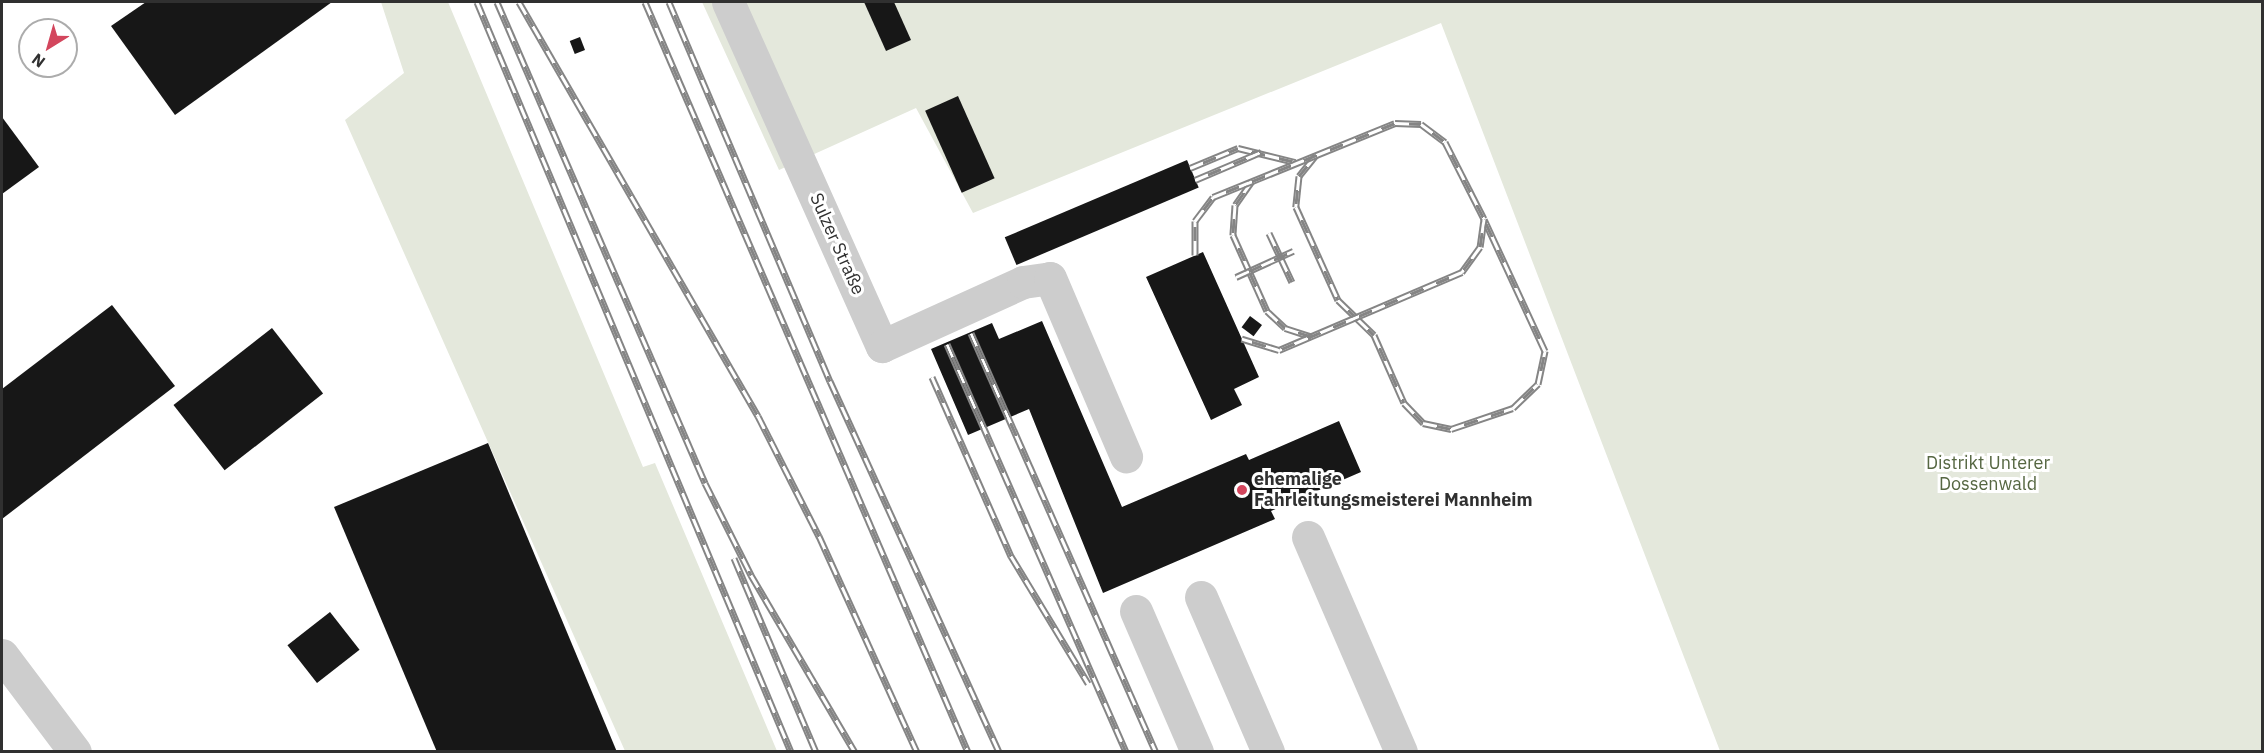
<!DOCTYPE html>
<meta charset="utf-8">
<style>
body{margin:0}
#map{position:relative;width:2264px;height:753px;overflow:hidden;background:#fff;font-family:"IBM Plex Sans",sans-serif}
div>[style]{position:absolute}
.green>*{inset:0;background:#e4e8dc}
.building>*{inset:0;background:#171717;transform-origin:0 0}
.minor>*{height:33px;margin:-16.5px;padding:0 16.5px;transform-origin:16.5px;border-radius:16.5px;background:#cdcdcd}
.rail>*{height:7px;margin-top:-3.5px;transform-origin:0;background:repeating-linear-gradient(90deg,#fff 0 14px,#858585 0 28px);box-sizing:border-box;border-block:2px solid #858585}
.dots>*{width:16px;height:16px;translate:-50% -50%;box-sizing:border-box;border:3px solid #fff;border-radius:50%}
span{translate:-50% -50%;white-space:nowrap;text-align:center;line-height:1.15;-webkit-text-stroke:6px #fff;paint-order:stroke}
.street-label{font-size:18px;color:#303030}
.park-label{font-size:18px;color:#566742}
.poi-label{font-size:18px;color:#303030;font-weight:700}
.left{translate:0 -50%;text-align:left}
.frame{position:absolute;inset:0;border:3px solid #303030;pointer-events:none}
.north{position:absolute;left:18px;top:18px;width:60px;height:60px;box-sizing:border-box;background:#fff;border:2px solid #acacac;border-radius:50%;rotate:217deg;font-size:16px;font-weight:700;line-height:24px;text-align:center;color:#303030}
.north::after{content:'';display:block;margin:auto;width:21px;height:27px;background:#d3465d;clip-path:polygon(50% 0,100% 100%,50% 72%,0 100%)}
</style>
<div id="map">
<div class="green">
<div style="clip-path:polygon(381px 2px,448px 2px,643px 467px,655px 463px,777px 751px,625px 751px,345px 120px,404px 73px)"></div>
<div style="clip-path:polygon(702px 2px,2262px 2px,2262px 751px,1720px 751px,1441px 23px,973px 213px,916px 108px,779px 170px)"></div>
</div>
<div class="building">
<div style="clip-path:polygon(146px 2px,332px 2px,175px 115px,111px 26px)"></div>
<div style="clip-path:polygon(864px 2px,894px 2px,911px 40px,886px 51px)"></div>
<div style="left:580px;top:37px;width:14px;height:11px;rotate:69deg"></div>
<div style="left:958px;top:96px;width:90px;height:36px;rotate:66deg"></div>
<div style="clip-path:polygon(2px 117px,39px 167px,2px 194px)"></div>
<div style="left:1187px;top:160px;width:30px;height:198px;rotate:67deg"></div>
<div style="clip-path:polygon(1203px 252px,1259px 377px,1234px 389px,1242px 405px,1211px 420px,1146px 277px)"></div>
<div style="clip-path:polygon(112px 305px,175px 386px,2px 519px,2px 389px)"></div>
<div style="left:1250px;top:316px;width:15px;height:14px;rotate:37deg"></div>
<div style="clip-path:polygon(1042px 321px,1122px 507px,1246px 454px,1249px 460px,1339px 421px,1361px 472px,1271px 511px,1275px 519px,1103px 593px,1029px 409px,968px 435px,931px 349px,992px 323px,999px 339px)"></div>
<div style="left:272px;top:328px;width:83px;height:125px;rotate:52deg"></div>
<div style="clip-path:polygon(488px 443px,617px 752px,437px 752px,334px 507px)"></div>
<div style="left:330px;top:612px;width:48px;height:54px;rotate:52deg"></div>
</div>
<div class="minor">
<div style="left:728px;top:2px;width:377px;rotate:65.9deg"></div>
<div style="left:882px;top:346px;width:155px;rotate:-24.4deg"></div>
<div style="left:1023px;top:282px;width:27px;rotate:-8deg"></div>
<div style="left:1050px;top:278px;width:194px;rotate:66.9deg"></div>
<div style="left:1308px;top:537px;width:234px;rotate:66.6deg"></div>
<div style="left:1201px;top:597px;width:169px;rotate:66.6deg"></div>
<div style="left:1136px;top:611px;width:154px;rotate:66.6deg"></div>
<div style="left:2px;top:655px;width:121px;rotate:53deg"></div>
</div>
<div class="rail">
<div style="left:477px;top:2px;width:813px;rotate:67.28deg"></div>
<div style="left:497px;top:2px;width:524px;rotate:66.61deg"></div>
<div style="left:705px;top:483px;width:103px;rotate:63.4deg"></div>
<div style="left:751px;top:575px;width:205px;rotate:59.6deg"></div>
<div style="left:519px;top:2px;width:478px;rotate:60deg"></div>
<div style="left:758px;top:416px;width:135px;rotate:63.1deg"></div>
<div style="left:819px;top:536px;width:237px;rotate:65.6deg"></div>
<div style="left:645px;top:2px;width:817px;rotate:66.7deg"></div>
<div style="left:669px;top:2px;width:412px;rotate:67deg"></div>
<div style="left:830px;top:381px;width:408px;rotate:65.5deg"></div>
<div style="left:1316px;top:155px;width:27px;rotate:129deg"></div>
<div style="left:1299px;top:176px;width:31px;rotate:96deg"></div>
<div style="left:1296px;top:207px;width:102px;rotate:65.7deg"></div>
<div style="left:1338px;top:300px;width:50px;rotate:44.2deg"></div>
<div style="left:1374px;top:335px;width:74px;rotate:66.2deg"></div>
<div style="left:1404px;top:403px;width:28px;rotate:46deg"></div>
<div style="left:1423px;top:423px;width:29px;rotate:12deg"></div>
<div style="left:1451px;top:429px;width:65px;rotate:-18.7deg"></div>
<div style="left:1513px;top:408px;width:35px;rotate:-44deg"></div>
<div style="left:1538px;top:384px;width:34px;rotate:-78deg"></div>
<div style="left:1545px;top:351px;width:145px;rotate:-114.8deg"></div>
<div style="left:1190px;top:168px;width:52px;rotate:-22.6deg"></div>
<div style="left:1238px;top:148px;width:59px;rotate:13.8deg"></div>
<div style="left:1195px;top:180px;width:72px;rotate:-23deg"></div>
<div style="left:1252px;top:181px;width:29px;rotate:125deg"></div>
<div style="left:1235px;top:205px;width:30px;rotate:94deg"></div>
<div style="left:1233px;top:235px;width:83px;rotate:65.9deg"></div>
<div style="left:1267px;top:311px;width:25px;rotate:43deg"></div>
<div style="left:1285px;top:328px;width:28px;rotate:18deg"></div>
<div style="left:1269px;top:233px;width:54px;rotate:64.9deg"></div>
<div style="left:1195px;top:255px;width:34px;rotate:-90deg"></div>
<div style="left:1195px;top:221px;width:30px;rotate:-53deg"></div>
<div style="left:1213px;top:197px;width:196px;rotate:-22.1deg"></div>
<div style="left:1395px;top:123px;width:26px;rotate:2deg"></div>
<div style="left:1421px;top:124px;width:30px;rotate:37deg"></div>
<div style="left:1445px;top:142px;width:86px;rotate:63.1deg"></div>
<div style="left:1484px;top:219px;width:28px;rotate:98deg"></div>
<div style="left:1480px;top:247px;width:31px;rotate:126deg"></div>
<div style="left:1462px;top:272px;width:199px;rotate:156.9deg"></div>
<div style="left:1279px;top:350px;width:39px;rotate:-163deg"></div>
<div style="left:1236px;top:277px;width:63px;rotate:-24.5deg"></div>
<div style="left:971px;top:333px;width:458px;rotate:66.2deg"></div>
<div style="left:947px;top:344px;width:446px;rotate:66.3deg"></div>
<div style="left:932px;top:377px;width:196px;rotate:66.2deg"></div>
<div style="left:1011px;top:556px;width:149px;rotate:58.8deg"></div>
<div style="left:734px;top:558px;width:211px;rotate:67.1deg"></div>
</div>
<div class="dots">
<div style="left:1242px;top:490px;background:#d3465d"></div>
</div>
<div class="street-label">
<span style="left:837px;top:244px;rotate:66deg">Sulzer Straße</span>
</div>
<div class="park-label">
<span style="left:1988px;top:474px">Distrikt Unterer<br>Dossenwald</span>
</div>
<div class="poi-label">
<span class="left" style="left:1254px;top:490px">ehemalige<br>Fahrleitungsmeisterei Mannheim</span>
</div>
<div class="frame"></div>
<div class="north">N</div>
</div>
